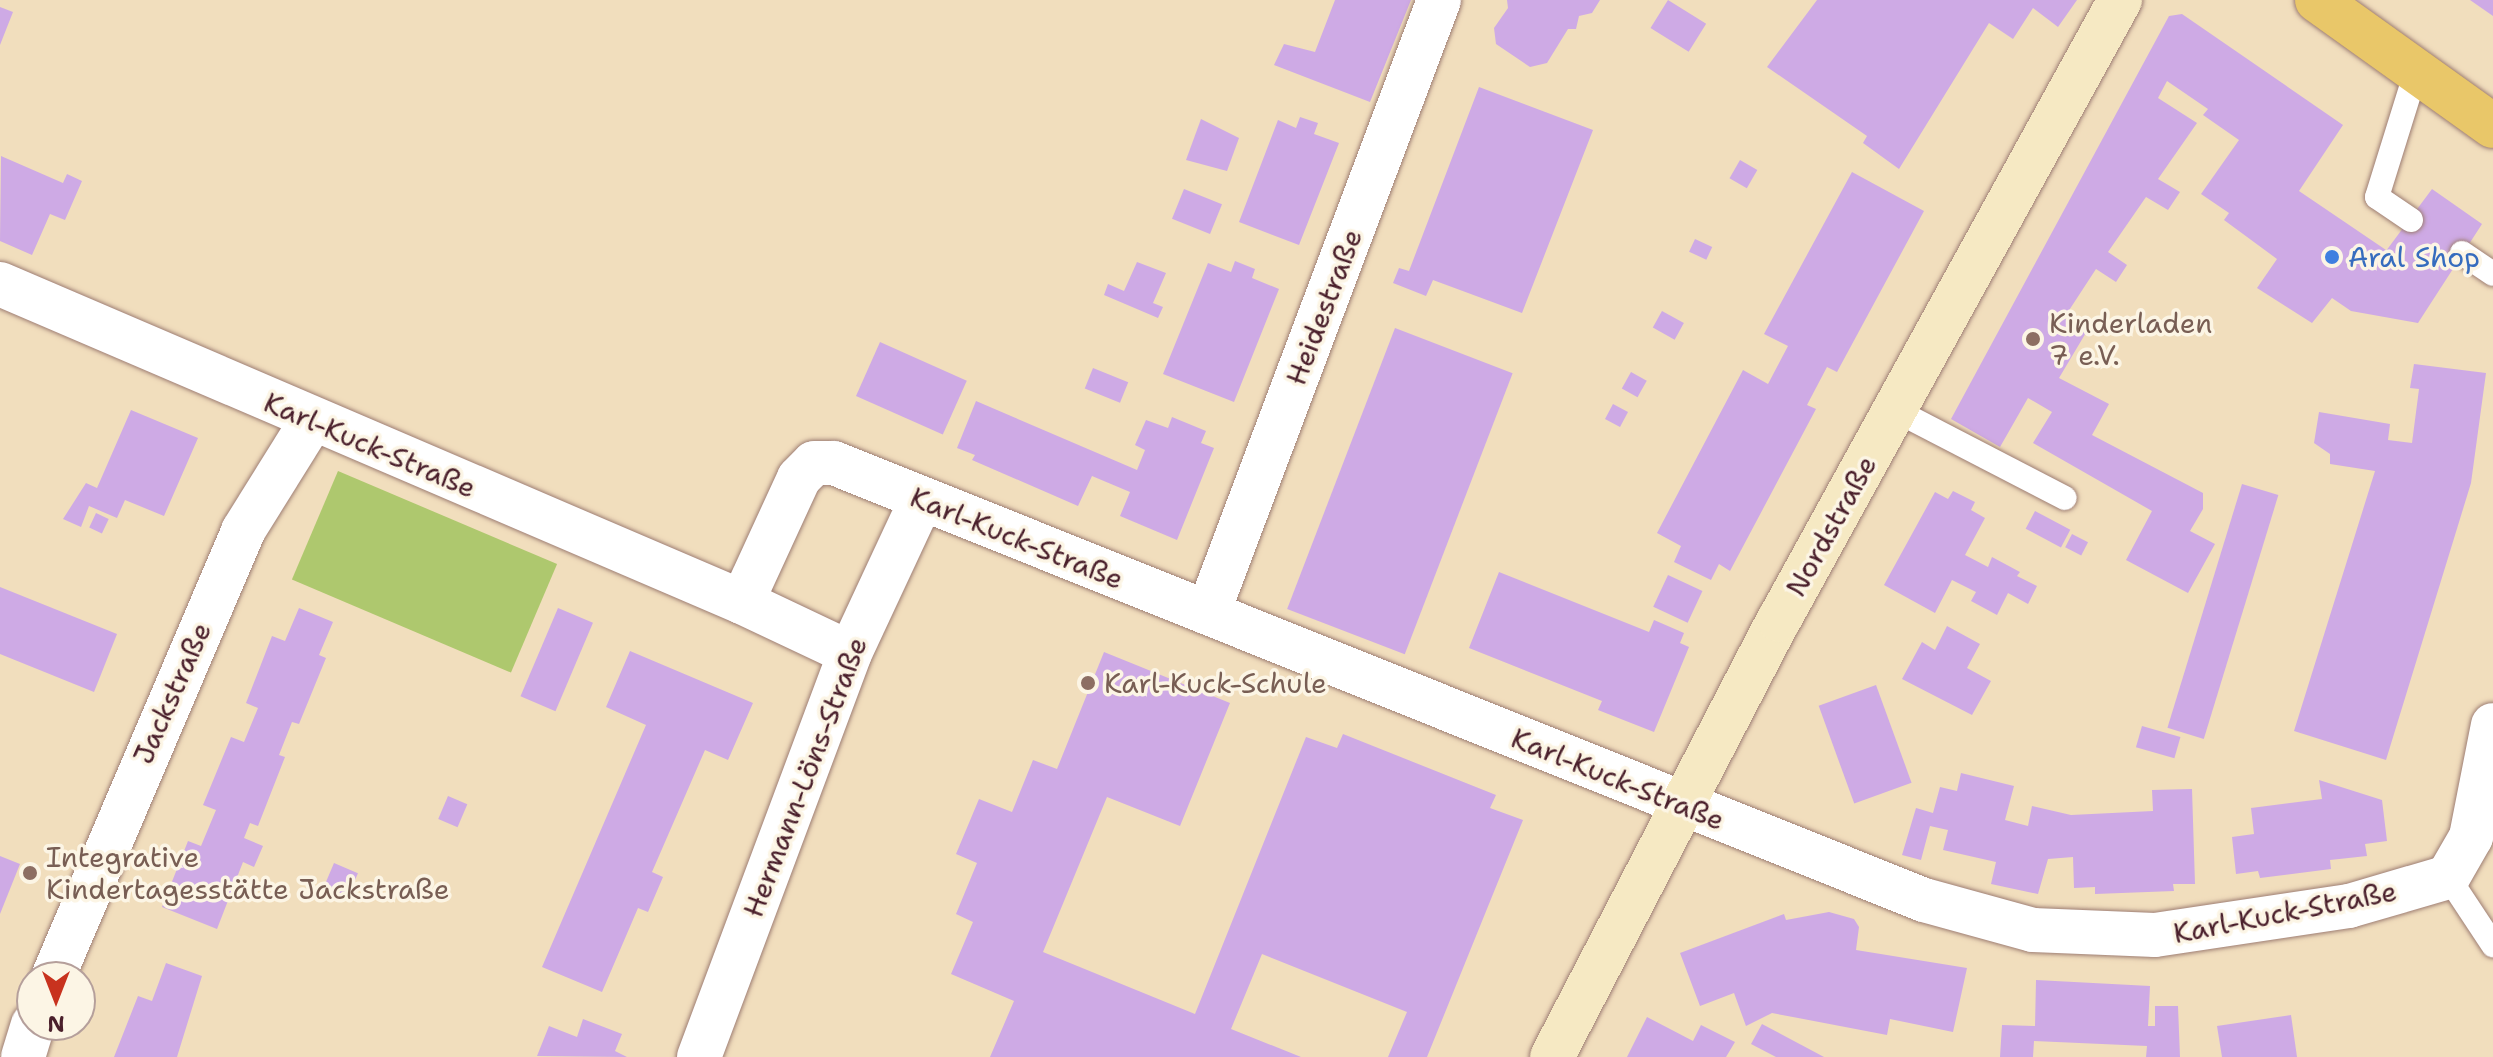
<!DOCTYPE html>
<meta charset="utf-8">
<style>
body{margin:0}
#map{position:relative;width:2493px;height:1057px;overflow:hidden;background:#f1debd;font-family:"Shantell Sans",sans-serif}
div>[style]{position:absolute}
.green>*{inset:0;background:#aec86e;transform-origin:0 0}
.building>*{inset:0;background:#ceaae5;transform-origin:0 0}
.roads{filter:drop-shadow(0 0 2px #9e7e74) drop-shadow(0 0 2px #9e7e74)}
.lane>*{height:24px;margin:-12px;padding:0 12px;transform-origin:12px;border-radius:12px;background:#fff}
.street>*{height:44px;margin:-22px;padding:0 22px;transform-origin:22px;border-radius:22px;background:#fff}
.secondary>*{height:44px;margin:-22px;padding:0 22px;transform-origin:22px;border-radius:22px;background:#f6e9c3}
.primary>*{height:44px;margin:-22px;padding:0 22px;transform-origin:22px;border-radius:22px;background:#e9c769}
.dots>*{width:22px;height:22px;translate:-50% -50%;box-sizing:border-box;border:4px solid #fcf5e5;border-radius:50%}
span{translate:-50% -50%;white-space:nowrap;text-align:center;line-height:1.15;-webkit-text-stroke:7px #fcf5e5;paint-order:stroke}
.shop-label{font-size:28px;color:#366cbe}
.left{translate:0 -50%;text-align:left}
.street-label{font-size:28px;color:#4a1f2b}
.education-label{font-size:28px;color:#785e54}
.north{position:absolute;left:16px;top:961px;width:80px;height:80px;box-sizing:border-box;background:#fcf5e5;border:2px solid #b59f9b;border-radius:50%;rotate:180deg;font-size:22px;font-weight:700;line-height:32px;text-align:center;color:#4a1f2b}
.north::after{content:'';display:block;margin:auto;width:28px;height:36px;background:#c8321e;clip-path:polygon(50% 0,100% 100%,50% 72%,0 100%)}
</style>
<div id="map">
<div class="green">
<div style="left:338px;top:471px;width:238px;height:118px;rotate:23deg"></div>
</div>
<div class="building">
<div style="clip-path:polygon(1335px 0,1411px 0,1370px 102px,1274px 65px,1284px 44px,1315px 52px)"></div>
<div style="clip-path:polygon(1507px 0,1600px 0,1592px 13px,1579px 16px,1576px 29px,1568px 29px,1547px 63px,1530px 67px,1496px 44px,1494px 28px,1508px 8px)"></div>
<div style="left:1668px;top:0;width:45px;height:33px;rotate:32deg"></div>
<div style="clip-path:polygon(1817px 0,2077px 0,2058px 27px,2033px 8px,2013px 39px,1989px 23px,1899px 169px,1863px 143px,1867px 136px,1767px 67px)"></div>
<div style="clip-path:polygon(2470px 0,2493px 0,2493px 16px)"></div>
<div style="clip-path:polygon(0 7px,13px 12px,0 45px)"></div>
<div style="clip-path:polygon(2182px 14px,2343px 125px,2299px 191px,2386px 250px,2383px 255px,2432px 189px,2482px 224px,2418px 323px,2351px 311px,2332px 298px,2312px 323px,2257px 288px,2277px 259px,2224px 220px,2229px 213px,2201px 194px,2239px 140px,2203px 115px,2208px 109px,2167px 81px,2158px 98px,2197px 123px,2158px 179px,2180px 192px,2168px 210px,2146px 197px,2108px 252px,2127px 265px,2116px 282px,2096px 269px,2064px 318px,2087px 331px,2059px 378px,2109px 404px,2092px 435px,2203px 493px,2203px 509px,2190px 531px,2215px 544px,2188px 593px,2126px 560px,2152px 511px,2033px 443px,2052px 412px,2028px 398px,2000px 447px,1951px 419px,2169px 16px)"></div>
<div style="clip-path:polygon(1479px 87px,1593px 130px,1522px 313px,1433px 280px,1426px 296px,1393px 283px,1399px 268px,1409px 271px)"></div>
<div style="clip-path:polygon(1300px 117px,1318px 123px,1314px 134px,1339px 143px,1299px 245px,1239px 222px,1278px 120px,1296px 128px)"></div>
<div style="clip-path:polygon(1201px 119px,1239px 138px,1227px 171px,1186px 160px)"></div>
<div style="clip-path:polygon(1px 156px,63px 183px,67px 174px,82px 181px,65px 220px,50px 214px,32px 255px,0 241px)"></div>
<div style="left:1740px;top:160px;width:20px;height:21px;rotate:30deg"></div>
<div style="clip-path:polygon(1852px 172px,1924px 211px,1837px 372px,1827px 367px,1807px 405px,1816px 409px,1730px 571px,1719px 564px,1711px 580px,1674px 562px,1681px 546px,1657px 533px,1743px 370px,1768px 384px,1788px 346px,1764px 334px)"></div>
<div style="left:1184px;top:189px;width:41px;height:32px;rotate:22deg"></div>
<div style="left:1695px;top:239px;width:19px;height:14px;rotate:25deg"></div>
<div style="clip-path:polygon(1235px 261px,1255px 269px,1252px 278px,1279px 289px,1234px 402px,1163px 374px,1208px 263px,1231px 272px)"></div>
<div style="clip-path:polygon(1137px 262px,1166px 273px,1153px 303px,1163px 307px,1158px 318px,1104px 295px,1108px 284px,1124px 291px)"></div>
<div style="left:1662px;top:311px;width:25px;height:19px;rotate:29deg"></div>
<div style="left:1395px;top:328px;width:126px;height:301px;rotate:21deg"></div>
<div style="left:880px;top:342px;width:95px;height:59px;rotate:24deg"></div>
<div style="clip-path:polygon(2414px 364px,2486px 373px,2471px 483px,2386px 760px,2294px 731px,2375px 471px,2330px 464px,2330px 454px,2314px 443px,2319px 412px,2390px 424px,2388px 440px,2412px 443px,2419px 389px,2410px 388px)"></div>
<div style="left:1093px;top:368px;width:38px;height:22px;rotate:22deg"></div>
<div style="left:1631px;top:372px;width:18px;height:19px;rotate:29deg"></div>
<div style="clip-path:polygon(976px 401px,1137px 470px,1145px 450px,1135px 445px,1146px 420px,1168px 428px,1172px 417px,1206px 431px,1201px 443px,1214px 448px,1177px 540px,1120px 516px,1130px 492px,1092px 476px,1078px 506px,972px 460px,975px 455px,957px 448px)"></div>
<div style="left:1613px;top:404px;width:17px;height:17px;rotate:28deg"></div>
<div style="clip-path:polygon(131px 410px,198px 438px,164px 516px,125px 500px,117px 518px,89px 506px,81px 527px,63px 519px,86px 483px,97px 488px)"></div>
<div style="left:2242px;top:484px;width:38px;height:255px;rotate:17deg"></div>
<div style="clip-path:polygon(1953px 491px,1975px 502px,1971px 510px,1985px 518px,1965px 555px,1988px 567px,1992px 557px,2020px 572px,2017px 576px,2037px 586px,2028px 604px,2008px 593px,1997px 615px,1971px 601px,1976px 592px,1952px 580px,1935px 613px,1884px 585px,1935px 492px,1948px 499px)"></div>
<div style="left:2035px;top:511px;width:40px;height:20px;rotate:28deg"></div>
<div style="left:96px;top:513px;width:14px;height:16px;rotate:25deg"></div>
<div style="left:2072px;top:534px;width:18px;height:15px;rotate:27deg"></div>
<div style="clip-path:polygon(1499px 572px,1649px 632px,1654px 620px,1684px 633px,1680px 643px,1689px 647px,1654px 732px,1598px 710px,1602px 701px,1469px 648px)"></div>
<div style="left:1668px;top:575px;width:38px;height:35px;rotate:25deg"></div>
<div style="clip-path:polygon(0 587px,117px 634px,94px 692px,0 654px)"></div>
<div style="clip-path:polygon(299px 608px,333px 622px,319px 655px,326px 658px,299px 724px,292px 722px,279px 755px,285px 757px,258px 826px,250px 823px,244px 838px,263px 846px,254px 867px,243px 862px,217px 929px,162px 907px,188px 841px,201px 846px,216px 810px,203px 805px,231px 737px,244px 742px,258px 708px,246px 703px,272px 636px,285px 641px)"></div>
<div style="left:558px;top:608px;width:38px;height:96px;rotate:23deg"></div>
<div style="clip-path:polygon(1947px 626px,1980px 644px,1967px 668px,1991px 681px,1972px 715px,1902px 679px,1922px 642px,1935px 650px)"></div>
<div style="clip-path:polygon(630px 651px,753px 703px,728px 760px,705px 750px,652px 872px,663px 877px,648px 912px,638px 908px,602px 992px,542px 967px,646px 725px,606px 707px)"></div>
<div style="clip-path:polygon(1104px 652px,1230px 703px,1180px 826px,1107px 797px,1043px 952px,1195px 1014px,1306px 737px,1337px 748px,1343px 734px,1496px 795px,1490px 808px,1523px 820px,1427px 1057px,1388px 1057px,1407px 1012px,1262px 954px,1231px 1029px,1301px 1057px,990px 1057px,1014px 1001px,951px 974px,973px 922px,956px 914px,977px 863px,956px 854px,979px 799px,1012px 812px,1033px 760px,1057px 769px)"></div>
<div style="left:1876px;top:685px;width:104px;height:61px;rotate:70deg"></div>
<div style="left:2142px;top:726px;width:40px;height:22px;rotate:16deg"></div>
<div style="clip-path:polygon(1961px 773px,2014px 786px,2005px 820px,2028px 826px,2032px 806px,2071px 815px,2153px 811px,2152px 790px,2192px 789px,2195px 884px,2173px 884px,2174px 891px,2095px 894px,2095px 887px,2074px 888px,2073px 857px,2048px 859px,2038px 894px,1991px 884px,1996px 862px,1943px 850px,1948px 830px,1930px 826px,1921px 860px,1902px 855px,1916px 808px,1933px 813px,1940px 787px,1957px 791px)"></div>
<div style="clip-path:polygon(2319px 780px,2382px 800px,2387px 841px,2365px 844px,2367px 856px,2330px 860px,2331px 869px,2260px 878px,2258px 871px,2236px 874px,2232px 837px,2254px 834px,2251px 808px,2322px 799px)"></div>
<div style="left:448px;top:796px;width:21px;height:25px;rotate:23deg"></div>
<div style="clip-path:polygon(0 856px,20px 864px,0 914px)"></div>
<div style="left:334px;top:863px;width:26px;height:26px;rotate:23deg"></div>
<div style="clip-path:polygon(1829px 912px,1854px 919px,1859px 927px,1856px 950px,1967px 968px,1953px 1032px,1890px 1019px,1887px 1035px,1772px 1013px,1746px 1026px,1734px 993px,1700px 1006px,1680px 953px,1784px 914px,1786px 920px)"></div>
<div style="clip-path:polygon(166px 963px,202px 976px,177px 1057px,114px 1057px,138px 996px,152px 1001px)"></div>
<div style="clip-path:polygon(2036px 980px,2150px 986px,2148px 1026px,2155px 1026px,2155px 1006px,2178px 1006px,2180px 1057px,2146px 1057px,2147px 1046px,2034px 1041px,2033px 1057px,2000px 1057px,2002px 1025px,2035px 1026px)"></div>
<div style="clip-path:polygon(2291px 1015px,2297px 1057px,2222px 1057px,2217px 1026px)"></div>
<div style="clip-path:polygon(1647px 1017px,1693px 1041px,1701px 1025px,1735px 1042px,1726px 1057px,1627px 1057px)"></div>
<div style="clip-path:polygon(583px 1019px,622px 1034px,615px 1051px,627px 1057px,537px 1056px,549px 1026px,577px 1037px)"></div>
<div style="clip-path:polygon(1762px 1024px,1824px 1057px,1776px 1057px,1751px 1044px)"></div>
</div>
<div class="roads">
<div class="lane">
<div style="left:2411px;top:220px;width:41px;rotate:-145.9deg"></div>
<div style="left:2377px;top:197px;width:131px;rotate:-72.7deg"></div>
<div style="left:2462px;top:253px;width:37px;rotate:34deg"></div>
<div style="left:1895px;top:410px;width:191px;rotate:27.4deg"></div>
<div style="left:2448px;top:877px;width:82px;rotate:56.5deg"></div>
</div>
<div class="street">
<div style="left:0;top:284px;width:807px;rotate:23.2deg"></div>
<div style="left:742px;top:602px;width:136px;rotate:-65.3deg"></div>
<div style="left:799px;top:478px;width:21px;rotate:-45deg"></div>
<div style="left:814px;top:463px;width:20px"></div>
<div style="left:834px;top:463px;width:1174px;rotate:21.85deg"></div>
<div style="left:1924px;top:900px;width:113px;rotate:15.4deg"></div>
<div style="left:2033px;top:930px;width:122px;rotate:2.3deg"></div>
<div style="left:2155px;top:935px;width:196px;rotate:-8.5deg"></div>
<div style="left:2349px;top:906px;width:103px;rotate:-16.3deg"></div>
<div style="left:2448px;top:877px;width:46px;rotate:-60.1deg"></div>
<div style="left:2471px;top:837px;width:114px;rotate:-78.9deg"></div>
<div style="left:742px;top:602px;width:119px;rotate:25.3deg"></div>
<div style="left:1208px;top:613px;width:655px;rotate:-69.35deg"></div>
<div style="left:53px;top:977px;width:485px;rotate:-66.9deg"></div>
<div style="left:243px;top:531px;width:131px;rotate:-58.1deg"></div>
<div style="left:23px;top:1057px;width:34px;rotate:-73deg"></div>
<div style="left:699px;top:1057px;width:431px;rotate:-69.5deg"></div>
<div style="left:850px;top:653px;width:168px;rotate:-65deg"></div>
</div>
<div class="secondary">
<div style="left:1552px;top:1057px;width:492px;rotate:-62.6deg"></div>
<div style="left:1779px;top:620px;width:708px;rotate:-61.19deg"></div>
</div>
<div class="primary">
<div style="left:2317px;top:0;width:216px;rotate:35.6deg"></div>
</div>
</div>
<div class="dots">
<div style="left:2332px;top:257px;background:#3f7fe0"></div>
<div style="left:2033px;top:339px;background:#8d6e63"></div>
<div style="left:1088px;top:683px;background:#8d6e63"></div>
<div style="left:30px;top:873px;background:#8d6e63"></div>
</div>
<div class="shop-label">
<span class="left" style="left:2348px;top:257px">Aral Shop</span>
</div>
<div class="street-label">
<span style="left:1324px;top:307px;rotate:-69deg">Heidestraße</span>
<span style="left:370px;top:445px;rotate:23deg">Karl-Kuck-Straße</span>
<span style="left:1831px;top:526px;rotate:-61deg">Nordstraße</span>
<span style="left:1017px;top:538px;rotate:22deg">Karl-Kuck-Straße</span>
<span style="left:172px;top:693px;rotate:-66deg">Jackstraße</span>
<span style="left:805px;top:777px;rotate:-69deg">Hermann-Löns-Straße</span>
<span style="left:1618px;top:779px;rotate:22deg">Karl-Kuck-Straße</span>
<span style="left:2285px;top:912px;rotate:-11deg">Karl-Kuck-Straße</span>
</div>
<div class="education-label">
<span class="left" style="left:2049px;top:339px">Kinderladen<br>7 e.V.</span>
<span class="left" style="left:1104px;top:683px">Karl-Kuck-Schule</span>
<span class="left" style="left:46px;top:873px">Integrative<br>Kindertagesstätte Jackstraße</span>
</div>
<div class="north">N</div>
</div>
